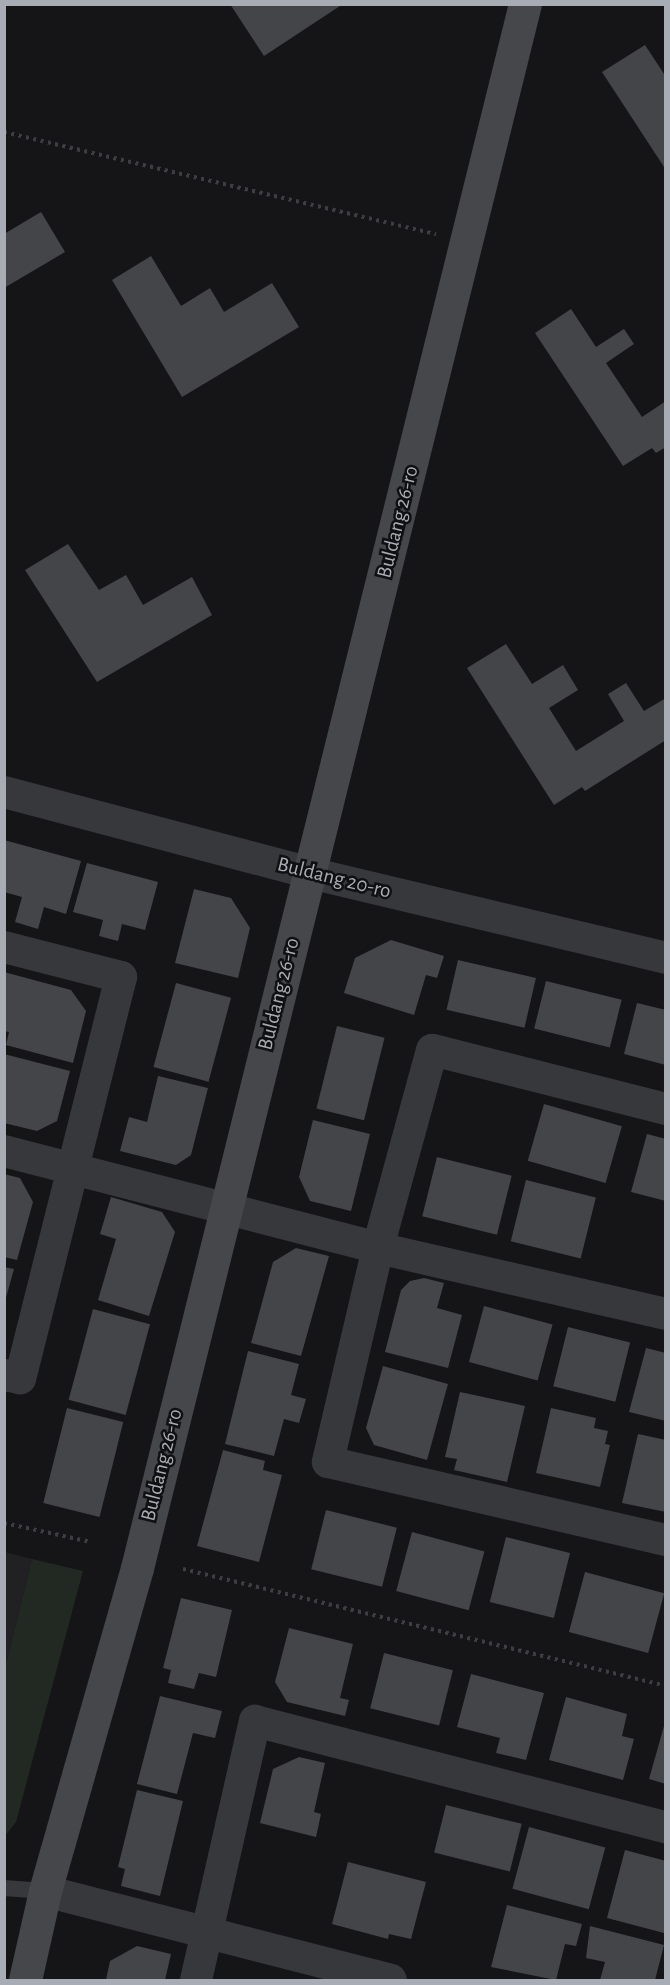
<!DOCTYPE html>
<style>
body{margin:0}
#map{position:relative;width:670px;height:1985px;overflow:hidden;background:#151517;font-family:"Alegreya Sans",sans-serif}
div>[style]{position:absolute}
.built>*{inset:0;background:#212123}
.green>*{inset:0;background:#222822}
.building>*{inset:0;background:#444549;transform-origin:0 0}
.path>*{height:4px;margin-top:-2px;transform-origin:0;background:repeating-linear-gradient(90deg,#3d3e42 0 3px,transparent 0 7.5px)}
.lane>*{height:16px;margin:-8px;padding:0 8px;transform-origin:8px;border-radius:8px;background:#37383b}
.street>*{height:32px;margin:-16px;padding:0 16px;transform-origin:16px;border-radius:16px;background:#37383b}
.secondary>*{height:33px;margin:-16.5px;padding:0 16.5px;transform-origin:16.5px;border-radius:16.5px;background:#45474b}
span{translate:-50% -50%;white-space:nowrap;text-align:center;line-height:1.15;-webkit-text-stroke:5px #101012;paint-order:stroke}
.street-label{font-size:21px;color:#a8adb5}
.frame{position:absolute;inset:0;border:6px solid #a8adb5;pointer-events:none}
</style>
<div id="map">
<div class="built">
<div style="clip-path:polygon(5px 1552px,32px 1559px,5px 1668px)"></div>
</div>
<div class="green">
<div style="clip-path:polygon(32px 1559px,83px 1571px,16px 1822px,5px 1836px,5px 1668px)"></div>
</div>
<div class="building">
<div style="clip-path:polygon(230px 4px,343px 4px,264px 56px)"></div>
<div style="clip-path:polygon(645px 45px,666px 77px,666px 170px,602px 72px)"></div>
<div style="clip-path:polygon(41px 212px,65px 252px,4px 288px,4px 234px)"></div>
<div style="clip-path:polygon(151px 256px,181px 306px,210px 288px,224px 312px,272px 283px,299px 327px,182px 397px,112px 280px)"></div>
<div style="clip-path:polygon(571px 309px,596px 347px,624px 329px,634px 344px,606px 363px,642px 417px,666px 401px,666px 447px,656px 453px,652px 448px,623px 466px,535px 333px)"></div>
<div style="clip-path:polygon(68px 544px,99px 590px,126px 575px,143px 605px,192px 577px,212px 615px,97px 682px,25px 570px)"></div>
<div style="clip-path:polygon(506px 644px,532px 684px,563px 665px,578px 690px,549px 708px,576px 751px,624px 721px,608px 694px,626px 683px,644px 711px,666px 698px,666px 740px,585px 791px,582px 787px,554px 805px,467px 668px)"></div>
<div style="clip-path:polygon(4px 840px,81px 861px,66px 914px,44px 907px,38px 929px,15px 922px,22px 897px,4px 892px)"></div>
<div style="clip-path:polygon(87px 863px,158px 882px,145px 930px,122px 924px,118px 941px,99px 936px,103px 920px,73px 912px)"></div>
<div style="clip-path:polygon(194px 889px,231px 898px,250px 928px,238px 978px,175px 963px)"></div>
<div style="clip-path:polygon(391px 940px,444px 956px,437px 978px,426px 975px,414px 1015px,344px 993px,355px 958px)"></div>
<div style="left:458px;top:960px;width:80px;height:51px;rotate:13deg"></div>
<div style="clip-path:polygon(4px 972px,71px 990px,86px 1011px,73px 1063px,6px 1045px,9px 1032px,4px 1031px)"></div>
<div style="left:546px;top:981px;width:78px;height:49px;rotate:14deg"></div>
<div style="left:176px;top:983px;width:57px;height:87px;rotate:15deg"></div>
<div style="clip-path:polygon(637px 1003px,666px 1010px,666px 1065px,624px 1054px)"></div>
<div style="left:337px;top:1026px;width:49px;height:85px;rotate:14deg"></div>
<div style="clip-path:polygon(4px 1054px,70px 1071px,57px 1121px,37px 1131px,4px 1123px)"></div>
<div style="clip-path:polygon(158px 1076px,208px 1088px,191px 1155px,176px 1165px,120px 1151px,129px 1117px,147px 1122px)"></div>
<div style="left:544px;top:1104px;width:81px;height:59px;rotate:16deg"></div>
<div style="clip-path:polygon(313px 1120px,370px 1134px,351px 1211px,310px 1201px,299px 1177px)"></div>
<div style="clip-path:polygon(647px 1134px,666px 1139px,666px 1201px,631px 1192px)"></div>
<div style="left:437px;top:1157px;width:77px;height:61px;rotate:14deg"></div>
<div style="clip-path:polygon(4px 1174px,20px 1178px,33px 1202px,17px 1260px,4px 1257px)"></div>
<div style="left:526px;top:1180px;width:72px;height:63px;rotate:14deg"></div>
<div style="clip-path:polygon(111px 1197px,162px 1212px,175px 1232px,149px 1316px,98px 1300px,116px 1239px,100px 1234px)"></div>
<div style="clip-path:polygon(296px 1248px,329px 1256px,301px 1356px,251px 1343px,273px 1262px)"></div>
<div style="clip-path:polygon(4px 1267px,14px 1269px,5px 1301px,4px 1301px)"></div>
<div style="clip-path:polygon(424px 1278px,444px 1283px,437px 1308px,462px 1315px,448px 1368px,385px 1352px,401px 1290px,410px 1281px)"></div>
<div style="left:484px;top:1306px;width:71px;height:58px;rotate:15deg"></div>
<div style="left:93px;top:1309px;width:59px;height:94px;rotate:15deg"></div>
<div style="left:568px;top:1327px;width:64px;height:61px;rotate:14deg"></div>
<div style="clip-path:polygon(646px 1348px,666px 1353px,666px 1421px,629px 1412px)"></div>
<div style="clip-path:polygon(248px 1351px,299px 1364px,291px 1395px,306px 1399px,299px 1423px,284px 1419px,274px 1456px,225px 1444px)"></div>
<div style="clip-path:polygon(383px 1366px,448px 1384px,427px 1460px,374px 1445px,366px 1428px)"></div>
<div style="clip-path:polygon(460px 1392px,525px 1406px,507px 1482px,454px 1470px,457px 1459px,445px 1457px)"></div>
<div style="left:67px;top:1408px;width:58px;height:98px;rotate:14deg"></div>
<div style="clip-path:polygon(551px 1408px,596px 1418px,594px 1428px,608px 1431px,605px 1444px,610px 1445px,600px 1487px,536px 1473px)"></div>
<div style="clip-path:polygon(638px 1434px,666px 1440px,666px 1512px,622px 1503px)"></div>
<div style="clip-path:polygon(223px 1450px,265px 1461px,263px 1470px,282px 1475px,259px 1562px,197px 1546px)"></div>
<div style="left:326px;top:1510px;width:73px;height:61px;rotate:14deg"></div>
<div style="left:412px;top:1532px;width:75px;height:61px;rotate:15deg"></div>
<div style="left:506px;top:1537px;width:66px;height:67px;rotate:14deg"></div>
<div style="left:585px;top:1572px;width:82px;height:62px;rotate:15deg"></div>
<div style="clip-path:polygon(181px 1598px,232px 1610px,216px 1677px,199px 1673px,194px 1689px,168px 1683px,171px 1670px,163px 1668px)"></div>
<div style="clip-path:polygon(289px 1628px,353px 1644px,340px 1698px,349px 1700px,345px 1716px,287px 1702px,275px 1682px)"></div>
<div style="left:384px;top:1653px;width:71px;height:57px;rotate:14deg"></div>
<div style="clip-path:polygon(471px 1674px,544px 1693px,526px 1760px,496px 1753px,500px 1738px,457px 1727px)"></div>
<div style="clip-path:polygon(160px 1696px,222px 1711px,215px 1738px,193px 1733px,177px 1794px,137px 1784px)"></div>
<div style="clip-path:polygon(566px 1697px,627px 1714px,622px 1736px,634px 1739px,623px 1780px,549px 1760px)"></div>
<div style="clip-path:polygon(664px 1726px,666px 1727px,666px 1784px,649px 1779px)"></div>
<div style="clip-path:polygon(299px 1757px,325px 1763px,314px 1812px,321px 1814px,316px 1837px,260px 1823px,273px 1769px)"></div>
<div style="clip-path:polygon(137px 1790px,183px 1801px,160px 1896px,121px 1886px,125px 1869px,118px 1867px)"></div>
<div style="left:446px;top:1805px;width:78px;height:49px;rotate:14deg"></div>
<div style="left:529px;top:1827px;width:79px;height:64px;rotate:15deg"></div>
<div style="clip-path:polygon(625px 1850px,666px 1861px,664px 1933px,607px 1918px)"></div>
<div style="clip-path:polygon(348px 1862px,426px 1882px,411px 1939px,389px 1934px,388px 1939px,332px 1924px)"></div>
<div style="clip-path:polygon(507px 1905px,582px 1924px,576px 1946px,565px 1944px,556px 1980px,491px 1967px)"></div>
<div style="clip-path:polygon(590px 1926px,664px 1945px,655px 1980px,600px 1980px,605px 1962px,586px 1958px)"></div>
<div style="clip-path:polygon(137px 1946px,171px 1954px,165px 1980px,106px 1980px,110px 1961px)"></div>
</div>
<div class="path">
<div style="left:4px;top:132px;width:444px;rotate:13.3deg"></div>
<div style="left:4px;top:1523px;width:89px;rotate:12.3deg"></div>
<div style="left:183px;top:1569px;width:497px;rotate:13.6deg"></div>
</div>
<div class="lane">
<div style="left:4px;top:1888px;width:41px;rotate:4.2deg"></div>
</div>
<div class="street">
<div style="left:4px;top:792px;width:317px;rotate:14.8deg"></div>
<div style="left:310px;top:873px;width:366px;rotate:13.4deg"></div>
<div style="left:4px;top:947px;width:121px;rotate:14.4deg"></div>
<div style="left:121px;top:977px;width:414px;rotate:104.1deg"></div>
<div style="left:20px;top:1378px;width:16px;rotate:-169deg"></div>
<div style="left:666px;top:1109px;width:241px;rotate:-165.8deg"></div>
<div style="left:432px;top:1050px;width:205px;rotate:105.3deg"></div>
<div style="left:378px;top:1248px;width:220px;rotate:103.2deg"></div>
<div style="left:328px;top:1462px;width:347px;rotate:13deg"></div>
<div style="left:4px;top:1151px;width:386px;rotate:14.5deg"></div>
<div style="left:378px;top:1248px;width:295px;rotate:12.9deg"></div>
<div style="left:45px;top:1891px;width:357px;rotate:14.4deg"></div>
<div style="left:196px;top:1980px;width:266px;rotate:-77.2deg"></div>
<div style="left:255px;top:1721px;width:424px;rotate:14.5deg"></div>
</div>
<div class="secondary">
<div style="left:25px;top:1980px;width:91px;rotate:-77.3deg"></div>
<div style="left:45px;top:1891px;width:336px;rotate:-74.1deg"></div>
<div style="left:137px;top:1568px;width:1611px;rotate:-76.07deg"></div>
</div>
<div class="street-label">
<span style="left:398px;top:522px;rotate:-76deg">Buldang 26-ro</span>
<span style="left:334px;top:878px;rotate:14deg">Buldang 20-ro</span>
<span style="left:279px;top:994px;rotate:-76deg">Buldang 26-ro</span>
<span style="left:162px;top:1465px;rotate:-76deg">Buldang 26-ro</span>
</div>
<div class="frame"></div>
</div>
